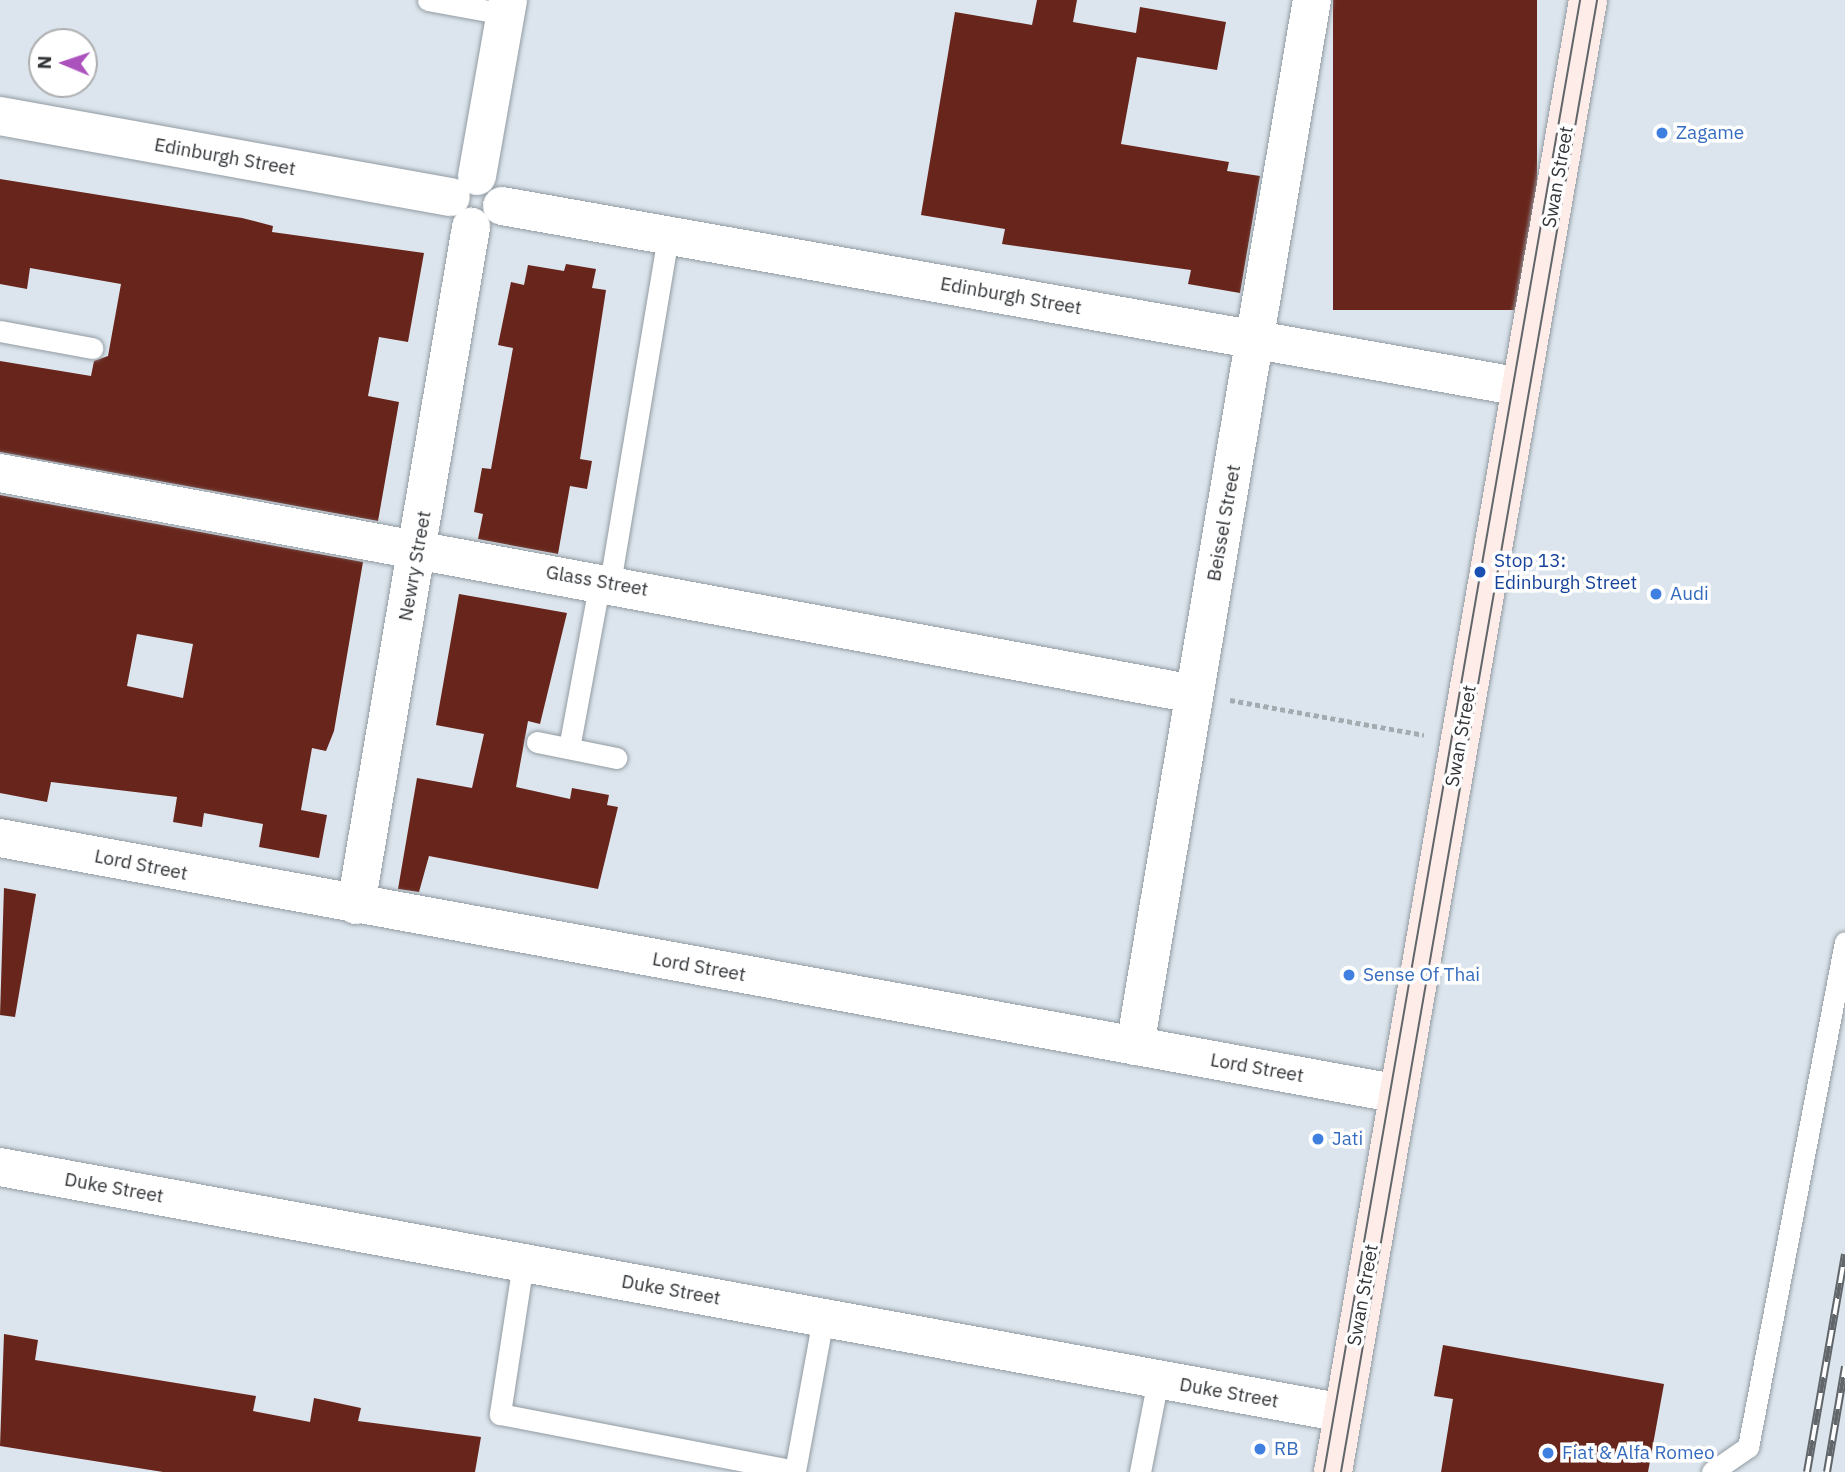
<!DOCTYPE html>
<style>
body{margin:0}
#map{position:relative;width:1845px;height:1472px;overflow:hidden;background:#dce5ed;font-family:"IBM Plex Sans",sans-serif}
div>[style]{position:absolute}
.building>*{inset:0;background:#68251b;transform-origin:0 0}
.path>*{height:4.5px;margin-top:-2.25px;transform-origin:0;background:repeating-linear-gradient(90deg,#a3aab0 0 5px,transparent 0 8.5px)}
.roads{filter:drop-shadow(0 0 2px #929ba2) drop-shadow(0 0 2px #929ba2)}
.lane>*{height:21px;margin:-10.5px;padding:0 10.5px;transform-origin:10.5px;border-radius:10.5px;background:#fff}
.street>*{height:38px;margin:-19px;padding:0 19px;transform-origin:19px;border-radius:19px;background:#fff}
.secondary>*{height:38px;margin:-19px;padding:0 19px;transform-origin:19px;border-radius:19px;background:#feece9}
.tram>*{height:2px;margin:-1px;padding:0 1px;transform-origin:1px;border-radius:1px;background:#61666a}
.rail>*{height:8px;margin-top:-4px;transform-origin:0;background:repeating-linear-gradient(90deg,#fff 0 16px,#61666a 0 32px);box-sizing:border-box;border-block:2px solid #61666a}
.dots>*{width:19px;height:19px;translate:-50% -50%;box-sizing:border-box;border:4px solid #fff;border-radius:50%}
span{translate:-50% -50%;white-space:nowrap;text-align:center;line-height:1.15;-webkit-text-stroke:7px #fff;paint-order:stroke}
.shop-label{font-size:19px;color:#366cbe}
.left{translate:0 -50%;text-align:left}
.street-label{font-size:19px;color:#323538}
.transit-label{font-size:19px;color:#164399}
.north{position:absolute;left:28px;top:28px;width:70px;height:70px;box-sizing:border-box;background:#fff;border:2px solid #adaeaf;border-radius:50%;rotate:272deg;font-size:19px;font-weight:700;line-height:28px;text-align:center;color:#323538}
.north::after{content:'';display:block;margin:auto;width:24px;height:32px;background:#ac52bd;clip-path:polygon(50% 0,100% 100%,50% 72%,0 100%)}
</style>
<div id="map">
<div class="building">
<div style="clip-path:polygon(1037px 0,1077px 0,1073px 22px,1136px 33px,1140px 7px,1226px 22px,1217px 70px,1137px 57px,1121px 144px,1229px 162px,1227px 171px,1260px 176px,1240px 293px,1188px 284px,1191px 270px,1002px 244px,1005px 229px,921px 215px,955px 12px,1032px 25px)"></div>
<div style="left:1333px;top:0;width:204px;height:310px"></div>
<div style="clip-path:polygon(0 179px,242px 218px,273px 226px,272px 232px,424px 253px,408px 342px,379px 337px,368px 396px,399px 402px,378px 521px,0 452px,0 361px,91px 376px,94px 361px,108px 356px,121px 284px,30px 268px,27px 289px,0 284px)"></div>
<div style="clip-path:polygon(566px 264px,596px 269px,592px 288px,606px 290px,580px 459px,592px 461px,587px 489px,570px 486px,558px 554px,478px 539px,483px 514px,474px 512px,482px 468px,491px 469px,513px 348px,498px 345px,511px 282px,524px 285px,528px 265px,564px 271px)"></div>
<div style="clip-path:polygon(evenodd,0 495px,363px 562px,334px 731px,326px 751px,312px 748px,301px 810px,327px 815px,319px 858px,259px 847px,263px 824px,204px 813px,202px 827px,173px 822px,177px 797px,51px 782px,47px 802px,0 793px,0 495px,137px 634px,193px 644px,183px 698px,127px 686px,137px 634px)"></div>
<div style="clip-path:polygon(459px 594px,567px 613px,540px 724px,528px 721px,516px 787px,570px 799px,572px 788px,609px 795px,607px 805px,618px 807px,598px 889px,429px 856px,419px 892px,398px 889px,417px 778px,472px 788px,484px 734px,436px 725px)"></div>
<div style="clip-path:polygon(4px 888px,36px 894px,15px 1017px,0 1015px)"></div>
<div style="clip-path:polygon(4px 1334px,38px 1340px,35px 1360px,256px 1396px,253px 1411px,310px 1422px,314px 1398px,361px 1408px,358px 1421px,481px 1437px,475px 1472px,163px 1472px,0 1446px)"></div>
<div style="clip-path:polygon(1443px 1345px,1664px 1384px,1648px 1472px,1441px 1472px,1453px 1399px,1434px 1396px)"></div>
</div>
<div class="path">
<div style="left:1230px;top:700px;width:197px;rotate:10.2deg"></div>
</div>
<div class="roads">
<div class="lane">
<div style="left:428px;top:0;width:78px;rotate:10.3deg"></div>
<div style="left:0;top:331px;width:94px;rotate:10.5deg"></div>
<div style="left:610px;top:583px;width:353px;rotate:-80.5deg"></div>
<div style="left:537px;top:742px;width:81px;rotate:11.4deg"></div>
<div style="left:569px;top:748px;width:170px;rotate:-79.5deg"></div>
<div style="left:523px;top:1263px;width:153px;rotate:98.7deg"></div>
<div style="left:500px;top:1414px;width:300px;rotate:10.9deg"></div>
<div style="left:795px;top:1471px;width:156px;rotate:-79.6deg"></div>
<div style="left:1140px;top:1472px;width:95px;rotate:-79deg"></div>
<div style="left:1712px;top:1472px;width:44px;rotate:-34.8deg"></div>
<div style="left:1748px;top:1447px;width:514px;rotate:-79.13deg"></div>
</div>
<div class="street">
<div style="left:0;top:116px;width:458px;rotate:10.2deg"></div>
<div style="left:477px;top:176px;width:179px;rotate:-80deg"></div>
<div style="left:502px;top:206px;width:1035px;rotate:10.07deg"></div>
<div style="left:0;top:473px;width:1213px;rotate:10.49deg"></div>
<div style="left:0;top:838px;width:1422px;rotate:10.37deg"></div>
<div style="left:356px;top:905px;width:688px;rotate:-80.37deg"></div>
<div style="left:1135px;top:1046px;width:1061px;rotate:-80.4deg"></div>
<div style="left:0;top:1167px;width:1365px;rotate:10.38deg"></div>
</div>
<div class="secondary">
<div style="left:1333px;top:1472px;width:1494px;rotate:-80.17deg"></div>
</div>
</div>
<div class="tram">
<div style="left:1324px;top:1472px;width:1494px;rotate:-80.13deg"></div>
<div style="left:1341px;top:1472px;width:1494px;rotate:-80.13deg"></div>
</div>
<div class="rail">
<div style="left:1807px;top:1472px;width:221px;rotate:-80.1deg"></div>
<div style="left:1827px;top:1472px;width:107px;rotate:-80.3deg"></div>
</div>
<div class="dots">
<div style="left:1662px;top:133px;background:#3f7fe0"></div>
<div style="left:1480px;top:572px;background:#1a4fb4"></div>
<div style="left:1656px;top:594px;background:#3f7fe0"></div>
<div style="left:1349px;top:975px;background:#3f7fe0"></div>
<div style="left:1318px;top:1139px;background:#3f7fe0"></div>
<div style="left:1260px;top:1449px;background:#3f7fe0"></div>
<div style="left:1548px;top:1453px;background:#3f7fe0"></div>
</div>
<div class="shop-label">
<span class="left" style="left:1676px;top:133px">Zagame</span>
<span class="left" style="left:1670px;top:594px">Audi</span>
<span class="left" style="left:1363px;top:975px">Sense Of Thai</span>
<span class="left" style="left:1332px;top:1139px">Jati</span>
<span class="left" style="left:1274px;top:1449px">RB</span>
<span class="left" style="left:1562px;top:1453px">Fiat &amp; Alfa Romeo</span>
</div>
<div class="street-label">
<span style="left:225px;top:157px;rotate:10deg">Edinburgh Street</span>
<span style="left:1558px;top:177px;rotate:-80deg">Swan Street</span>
<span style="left:1011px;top:296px;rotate:10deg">Edinburgh Street</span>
<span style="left:1224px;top:523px;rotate:-80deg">Beissel Street</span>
<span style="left:415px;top:566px;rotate:-80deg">Newry Street</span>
<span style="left:597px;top:581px;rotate:10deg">Glass Street</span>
<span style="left:1461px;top:736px;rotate:-80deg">Swan Street</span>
<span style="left:141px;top:865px;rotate:11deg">Lord Street</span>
<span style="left:699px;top:967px;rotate:10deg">Lord Street</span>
<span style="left:1257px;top:1068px;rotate:10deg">Lord Street</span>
<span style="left:114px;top:1188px;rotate:10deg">Duke Street</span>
<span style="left:671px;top:1290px;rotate:10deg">Duke Street</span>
<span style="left:1363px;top:1295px;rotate:-80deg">Swan Street</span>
<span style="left:1229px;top:1393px;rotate:10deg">Duke Street</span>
</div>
<div class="transit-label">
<span class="left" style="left:1494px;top:572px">Stop 13:<br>Edinburgh Street</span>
</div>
<div class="north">N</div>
</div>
